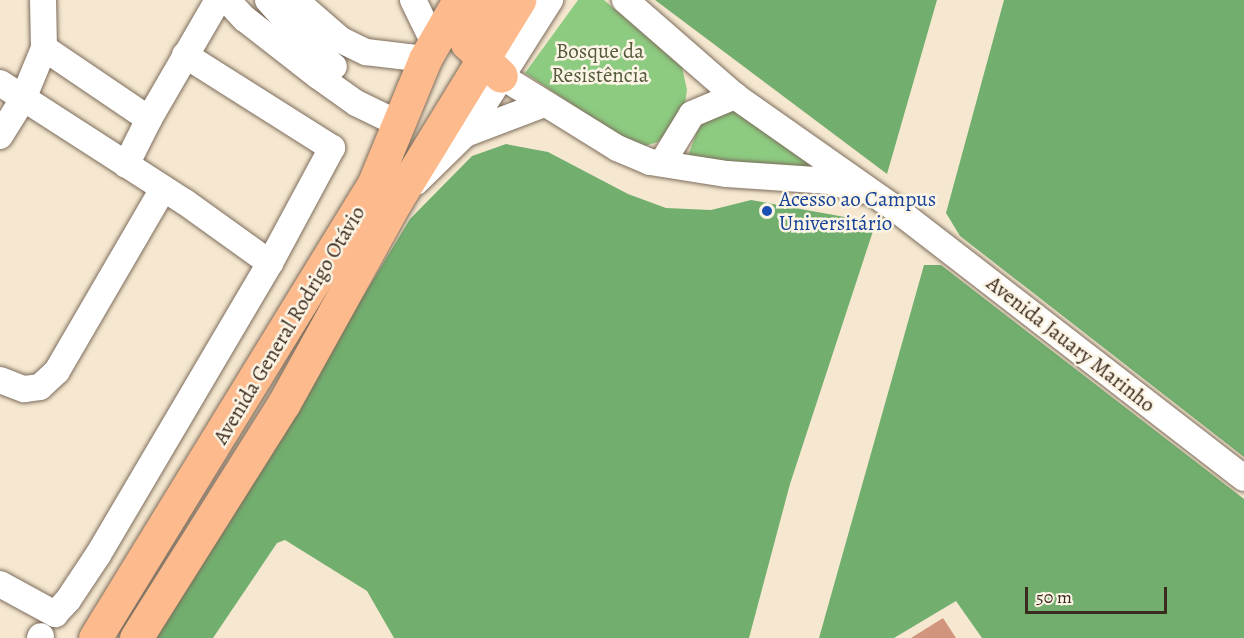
<!DOCTYPE html>
<meta charset="utf-8">
<style>
body{margin:0}
#map{position:relative;width:1244px;height:638px;overflow:hidden;background:#f6e8d0;font-family:Alegreya,serif}
div>[style]{position:absolute}
.green>*{inset:0;background:#8dcb81}
.forest>*{inset:0;background:#72af6f}
.building>*{inset:0;background:#d1957e}
.roads{filter:drop-shadow(0 0 2px #7c6c5c) drop-shadow(0 0 2px #7c6c5c)}
.minor>*{height:26px;margin:-13px;padding:0 13px;transform-origin:13px;border-radius:13px;background:#fff}
.major>*{height:33px;margin:-16.5px;padding:0 16.5px;transform-origin:16.5px;border-radius:16.5px;background:#fcba8d}
.dots>*{width:16px;height:16px;translate:-50% -50%;box-sizing:border-box;border:3px solid #fcf5e5;border-radius:50%}
span{translate:-50% -50%;white-space:nowrap;text-align:center;line-height:1.15;-webkit-text-stroke:5px #fcf5e5;paint-order:stroke}
.park-label{font-size:21px;color:#545a3c}
.transit-label{font-size:21px;color:#164399}
.left{translate:0 -50%;text-align:left}
.street-label{font-size:21px;color:#3b2a1e}
.scale{position:absolute;left:1025px;top:587px;width:142px;height:27px;box-sizing:border-box;border:3px solid #3b2a1e;border-top:0;padding-left:8px;font-size:18px;line-height:21px;white-space:nowrap;color:#3b2a1e;-webkit-text-stroke:4px #fcf5e5;paint-order:stroke}
</style>
<div id="map">
<div class="green">
<div style="clip-path:polygon(578px 0,604px 0,682px 67px,687px 90px,685px 104px,676px 124px,658px 142px,638px 148px,525px 73px)"></div>
<div style="clip-path:polygon(742px 105px,823px 169px,820px 176px,688px 156px,700px 123px)"></div>
</div>
<div class="forest">
<div style="clip-path:polygon(655px 0,937px 0,887px 174px)"></div>
<div style="clip-path:polygon(1004px 0,1244px 0,1244px 457px,960px 236px,946px 213px)"></div>
<div style="clip-path:polygon(506px 144px,548px 152px,628px 194px,666px 208px,711px 210px,751px 200px,856px 219px,874px 228px,790px 484px,749px 638px,394px 638px,367px 591px,285px 540px,277px 543px,213px 638px,156px 638px,410px 219px,472px 156px)"></div>
<div style="clip-path:polygon(924px 265px,941px 265px,1244px 499px,1244px 638px,982px 638px,956px 601px,894px 638px,819px 638px)"></div>
</div>
<div class="building">
<div style="clip-path:polygon(943px 618px,956px 638px,911px 638px)"></div>
</div>
<div class="roads">
<div class="minor">
<div style="left:43px;top:0;width:48px;rotate:88.8deg"></div>
<div style="left:227px;top:0;width:26px;rotate:47deg"></div>
<div style="left:245px;top:19px;width:93px;rotate:38deg"></div>
<div style="left:318px;top:76px;width:47px;rotate:35.4deg"></div>
<div style="left:356px;top:103px;width:48px;rotate:26deg"></div>
<div style="left:268px;top:0;width:59px;rotate:48.4deg"></div>
<div style="left:307px;top:44px;width:35px;rotate:40deg"></div>
<div style="left:295px;top:0;width:61px;rotate:41deg"></div>
<div style="left:341px;top:40px;width:28px;rotate:26deg"></div>
<div style="left:366px;top:52px;width:59px;rotate:6.8deg"></div>
<div style="left:413px;top:0;width:48px;rotate:64deg"></div>
<div style="left:625px;top:0;width:146px;rotate:41.1deg"></div>
<div style="left:735px;top:96px;width:198px;rotate:35.1deg"></div>
<div style="left:897px;top:210px;width:438px;rotate:37.7deg"></div>
<div style="left:501px;top:76px;width:137px;rotate:31.8deg"></div>
<div style="left:617px;top:148px;width:36px;rotate:23deg"></div>
<div style="left:650px;top:162px;width:78px;rotate:8.9deg"></div>
<div style="left:727px;top:174px;width:103px;rotate:3.9deg"></div>
<div style="left:830px;top:181px;width:32px;rotate:18deg"></div>
<div style="left:0;top:83px;width:220px;rotate:32.8deg"></div>
<div style="left:185px;top:202px;width:105px;rotate:35.7deg"></div>
<div style="left:270px;top:263px;width:131px;rotate:-61.7deg"></div>
<div style="left:332px;top:148px;width:174px;rotate:-147.7deg"></div>
<div style="left:465px;top:134px;width:85px;rotate:-20.8deg"></div>
<div style="left:0;top:136px;width:44px;rotate:-58.1deg"></div>
<div style="left:23px;top:99px;width:55px;rotate:-67.6deg"></div>
<div style="left:44px;top:48px;width:127px;rotate:34.1deg"></div>
<div style="left:149px;top:119px;width:138px;rotate:-59.9deg"></div>
<div style="left:662px;top:163px;width:57px;rotate:-58.5deg"></div>
<div style="left:692px;top:114px;width:47px;rotate:-22.7deg"></div>
<div style="left:126px;top:165px;width:51px;rotate:-63.4deg"></div>
<div style="left:416px;top:182px;width:69px;rotate:-44.4deg"></div>
<div style="left:465px;top:134px;width:159px;rotate:-57.6deg"></div>
<div style="left:0;top:380px;width:26px;rotate:21deg"></div>
<div style="left:24px;top:389px;width:16px;rotate:-7deg"></div>
<div style="left:40px;top:387px;width:23px;rotate:-43deg"></div>
<div style="left:57px;top:371px;width:211px;rotate:-59.8deg"></div>
<div style="left:0;top:584px;width:63px;rotate:28.6deg"></div>
<div style="left:55px;top:614px;width:19px;rotate:-47deg"></div>
<div style="left:68px;top:600px;width:54px;rotate:-56.3deg"></div>
<div style="left:98px;top:555px;width:339px;rotate:-59.5deg"></div>
<div style="left:40px;top:638px;width:2px;rotate:-63deg"></div>
</div>
<div class="major">
<div style="left:484px;top:0;width:37px;rotate:117deg"></div>
<div style="left:467px;top:33px;width:10px;rotate:90deg"></div>
<div style="left:467px;top:43px;width:47px;rotate:44.1deg"></div>
<div style="left:95px;top:638px;width:534px;rotate:-58.48deg"></div>
<div style="left:374px;top:183px;width:134px;rotate:-67.6deg"></div>
<div style="left:425px;top:59px;width:68px;rotate:-60deg"></div>
<div style="left:136px;top:638px;width:278px;rotate:-57.8deg"></div>
<div style="left:284px;top:403px;width:231px;rotate:-61deg"></div>
<div style="left:396px;top:201px;width:236px;rotate:-58.5deg"></div>
</div>
</div>
<div class="dots">
<div style="left:767px;top:211px;background:#1a4fb4"></div>
</div>
<div class="park-label">
<span style="left:600px;top:63px">Bosque da<br>Resistência</span>
</div>
<div class="transit-label">
<span class="left" style="left:779px;top:211px">Acesso ao Campus<br>Universitário</span>
</div>
<div class="street-label">
<span style="left:289px;top:325px;rotate:-59deg">Avenida General Rodrigo Otávio</span>
<span style="left:1071px;top:344px;rotate:38deg">Avenida Jauary Marinho</span>
</div>
<div class="scale">50 m</div>
</div>
